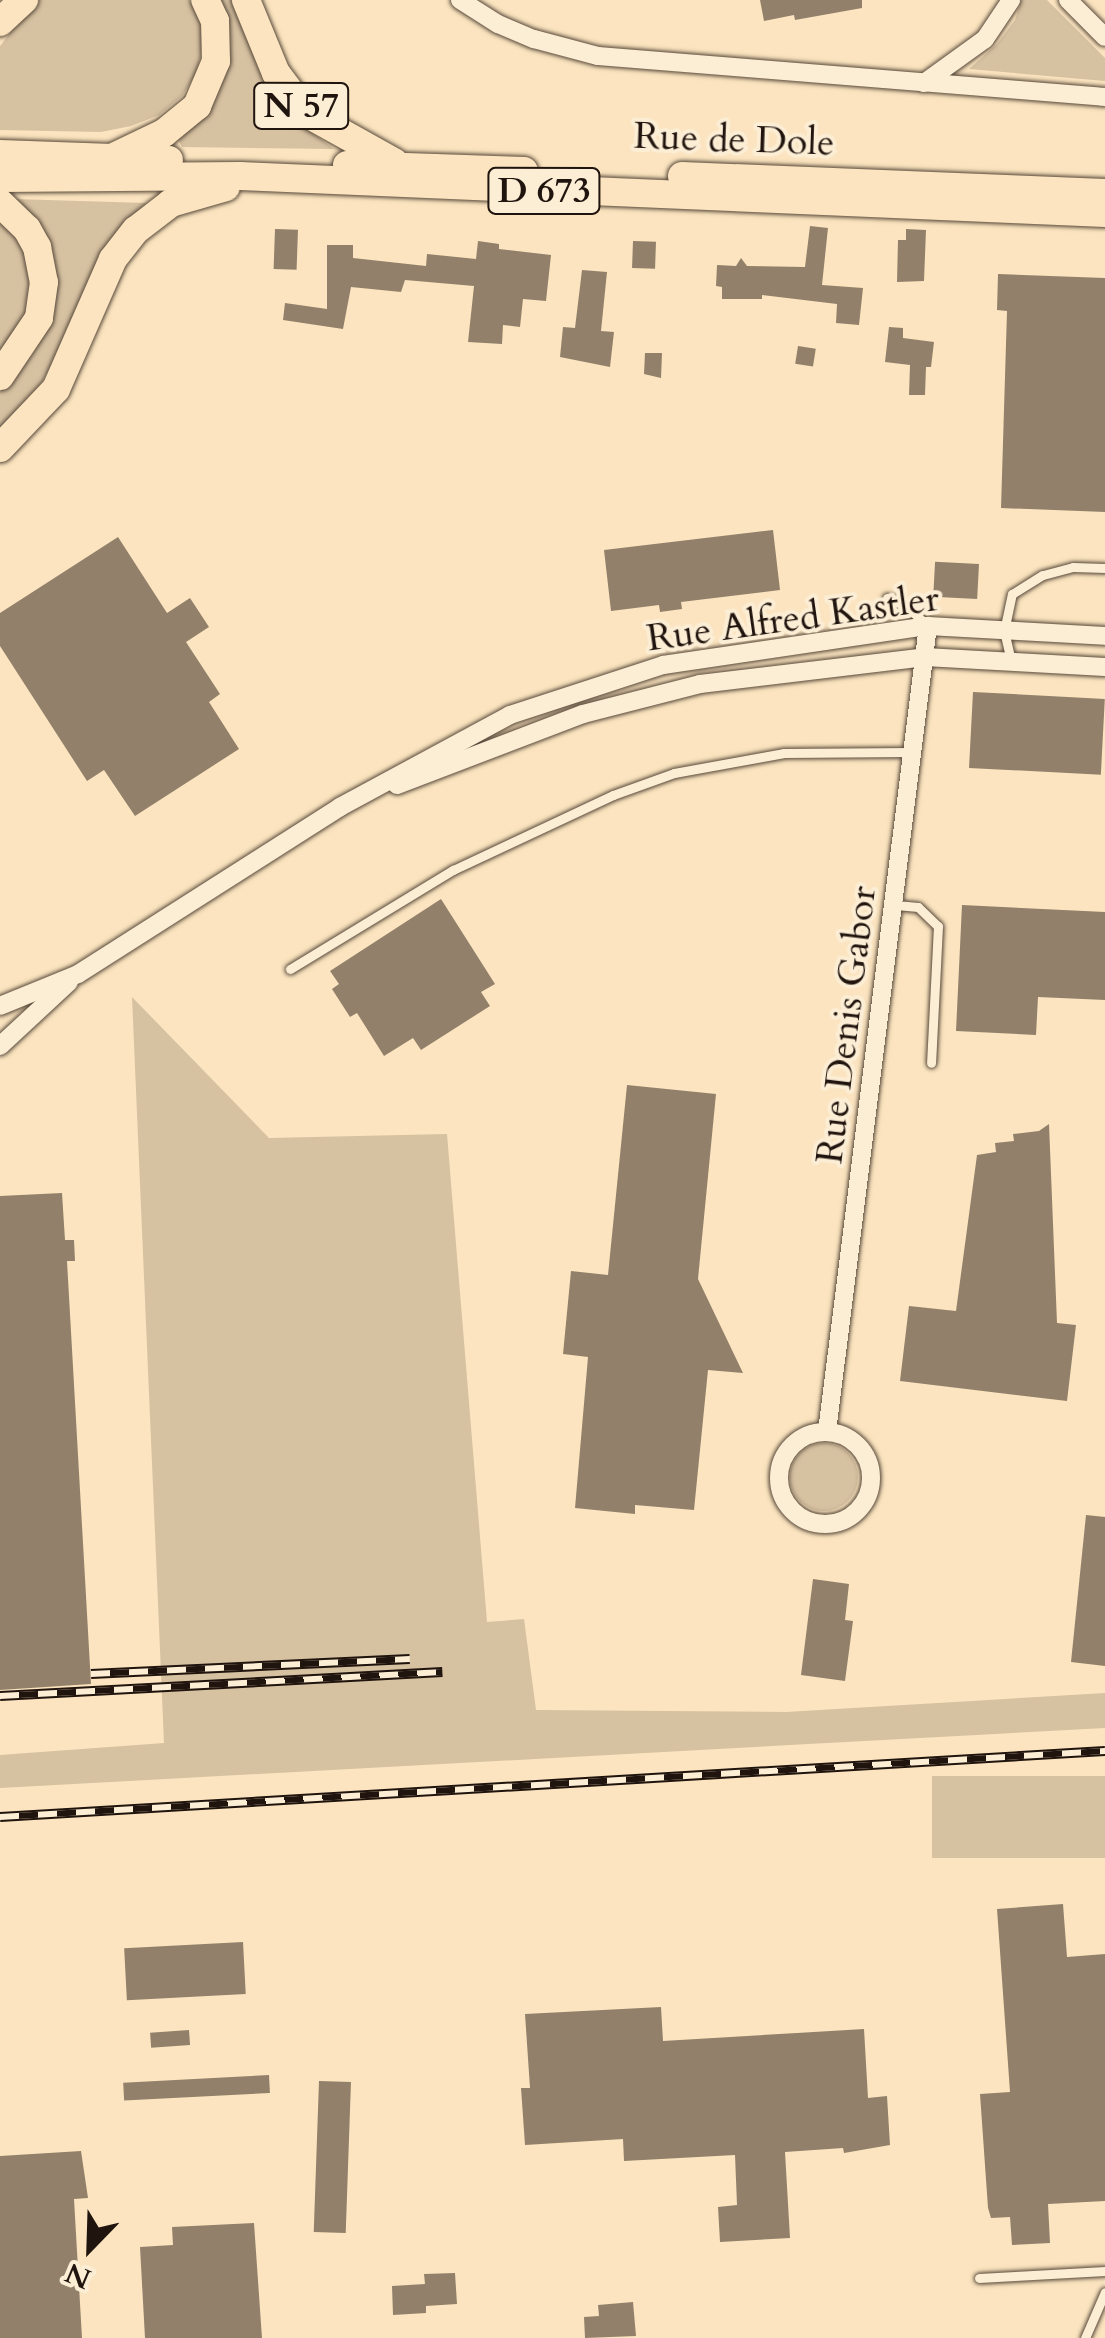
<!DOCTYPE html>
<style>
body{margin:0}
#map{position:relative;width:1105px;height:2338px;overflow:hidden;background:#fbe4bf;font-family:Cardo,serif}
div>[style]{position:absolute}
.green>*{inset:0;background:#d6c1a1;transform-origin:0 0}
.round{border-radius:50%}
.building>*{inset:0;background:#92806a;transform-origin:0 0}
.roads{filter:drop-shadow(0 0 2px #57483a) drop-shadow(0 0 2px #57483a)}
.service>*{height:9px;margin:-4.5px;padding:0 4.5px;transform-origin:4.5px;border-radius:4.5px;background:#fcedd5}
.minor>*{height:18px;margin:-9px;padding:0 9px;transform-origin:9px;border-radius:9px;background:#fcedd5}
.minor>.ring{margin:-9px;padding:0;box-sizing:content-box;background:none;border:18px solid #fcedd5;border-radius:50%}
.primary>*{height:28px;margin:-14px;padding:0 14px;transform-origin:14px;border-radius:14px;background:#fbe4bf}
.rail>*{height:10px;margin-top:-5px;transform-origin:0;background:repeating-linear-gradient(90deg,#fcedd5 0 19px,#20140e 0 38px);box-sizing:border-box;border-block:2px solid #20140e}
span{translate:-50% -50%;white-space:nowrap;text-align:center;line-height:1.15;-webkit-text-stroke:8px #fcedd5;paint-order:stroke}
.shield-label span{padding:2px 8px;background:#fcedd5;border:2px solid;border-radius:8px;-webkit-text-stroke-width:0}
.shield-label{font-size:35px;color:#20140e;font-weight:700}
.street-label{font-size:38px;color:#20140e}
.north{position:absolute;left:40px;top:2198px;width:100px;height:100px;-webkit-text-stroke:8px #fcedd5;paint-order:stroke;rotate:203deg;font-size:28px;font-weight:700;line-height:40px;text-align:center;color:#20140e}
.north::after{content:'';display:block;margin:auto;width:35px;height:45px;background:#20140e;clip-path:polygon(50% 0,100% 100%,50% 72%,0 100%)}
</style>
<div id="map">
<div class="green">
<div style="clip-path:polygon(36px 0,189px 0,199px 14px,203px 44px,197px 72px,182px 96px,159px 115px,131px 126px,101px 132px,0 130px,0 46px)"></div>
<div style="clip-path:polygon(217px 0,231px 0,272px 90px,298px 123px,334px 149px,182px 147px,177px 137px,210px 105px,222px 82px,230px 50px)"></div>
<div style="clip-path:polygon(1021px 0,1047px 0,1105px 58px,1105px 81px,969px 69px,997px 44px,1015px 20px)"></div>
<div style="clip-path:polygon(14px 199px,146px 203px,40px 385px,0 428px,0 392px,32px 355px,48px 324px)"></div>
<div style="clip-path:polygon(0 216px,29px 257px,32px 303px,0 360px)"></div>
<div style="clip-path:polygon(132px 997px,269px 1138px,447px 1134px,487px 1622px,524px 1619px,536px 1710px,786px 1712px,1105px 1693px,1105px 1728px,0 1788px,0 1755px,164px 1743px)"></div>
<div class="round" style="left:790px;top:1443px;width:68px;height:68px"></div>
<div style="left:1105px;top:1776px;width:82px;height:173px;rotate:90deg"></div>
</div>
<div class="building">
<div style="clip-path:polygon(760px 0,862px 0,862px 8px,795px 20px,794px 15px,764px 21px)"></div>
<div style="clip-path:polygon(810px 226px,828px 228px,822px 285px,863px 288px,859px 325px,836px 323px,837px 304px,762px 295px,762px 299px,722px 299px,722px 287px,716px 286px,717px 265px,736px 266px,741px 258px,747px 266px,805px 267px)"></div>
<div style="left:275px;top:229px;width:23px;height:40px;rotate:2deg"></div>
<div style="clip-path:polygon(906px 229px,926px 230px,924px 281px,897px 282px,898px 240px,906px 240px)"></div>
<div style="clip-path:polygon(478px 241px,499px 244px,499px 249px,551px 255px,546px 301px,523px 299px,520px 327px,503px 325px,502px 344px,468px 342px,474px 286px,405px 280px,401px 292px,351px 287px,343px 329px,283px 320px,285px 303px,327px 309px,327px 245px,353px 245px,353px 258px,426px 266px,427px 254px,476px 259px)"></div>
<div style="left:633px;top:241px;width:23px;height:27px;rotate:2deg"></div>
<div style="clip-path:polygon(582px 270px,607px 272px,601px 331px,614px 332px,610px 367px,560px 357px,563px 327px,575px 328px)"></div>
<div style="clip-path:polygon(998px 274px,1105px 278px,1105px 512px,1001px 508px,1007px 311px,997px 310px)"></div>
<div style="clip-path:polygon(889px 327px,903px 328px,903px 338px,934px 342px,931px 367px,926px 367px,925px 395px,909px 395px,910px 365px,885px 362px)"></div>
<div style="left:798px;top:346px;width:18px;height:18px;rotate:9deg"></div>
<div style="clip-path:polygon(645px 353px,662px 353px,661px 378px,644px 374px)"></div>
<div style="clip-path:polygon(773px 530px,780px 590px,681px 602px,682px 609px,660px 612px,659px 605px,611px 611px,604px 550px)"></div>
<div style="clip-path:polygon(118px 537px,167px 613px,190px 598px,209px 627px,186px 642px,220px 694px,209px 702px,239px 749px,135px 816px,104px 770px,87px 781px,0 646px,0 613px)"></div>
<div style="left:979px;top:564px;width:35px;height:44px;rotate:93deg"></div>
<div style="left:973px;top:692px;width:132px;height:76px;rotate:3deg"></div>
<div style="clip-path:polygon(441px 899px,495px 984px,481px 992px,490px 1006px,421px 1050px,413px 1038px,384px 1056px,357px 1013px,350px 1017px,332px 989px,339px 984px,330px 971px)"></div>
<div style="clip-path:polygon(962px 905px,1105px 912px,1105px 1000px,1038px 997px,1036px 1035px,956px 1031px)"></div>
<div style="clip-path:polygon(627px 1085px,716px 1094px,698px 1279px,743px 1373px,708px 1370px,694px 1510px,635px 1505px,635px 1514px,575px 1508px,588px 1357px,563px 1354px,571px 1271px,608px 1275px)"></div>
<div style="clip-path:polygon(1049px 1124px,1057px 1323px,1076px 1325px,1067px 1401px,900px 1381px,909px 1306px,956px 1311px,977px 1155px,996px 1152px,995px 1143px,1014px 1141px,1013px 1134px,1039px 1131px)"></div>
<div style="clip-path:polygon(62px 1193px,65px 1240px,74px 1240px,75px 1261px,67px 1261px,91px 1684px,0 1690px,0 1196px)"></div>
<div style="clip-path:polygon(1086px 1515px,1105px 1517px,1105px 1666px,1071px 1662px)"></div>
<div style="clip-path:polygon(813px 1579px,849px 1584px,845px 1620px,853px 1621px,845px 1681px,801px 1675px)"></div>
<div style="clip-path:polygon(1063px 1904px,1067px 1957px,1105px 1954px,1105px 2201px,1048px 2204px,1050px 2243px,1012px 2245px,1010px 2217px,991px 2218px,988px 2208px,980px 2094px,1010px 2092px,997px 1909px)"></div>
<div style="left:243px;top:1942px;width:52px;height:119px;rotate:87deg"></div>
<div style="clip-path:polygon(661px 2007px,663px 2041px,864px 2029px,868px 2098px,887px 2096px,890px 2145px,844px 2153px,843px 2148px,785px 2152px,790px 2238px,720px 2242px,718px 2207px,737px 2205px,735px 2155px,624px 2161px,623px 2139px,525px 2145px,521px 2088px,530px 2088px,525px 2014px)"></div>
<div style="left:189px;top:2030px;width:15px;height:39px;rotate:86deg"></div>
<div style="left:269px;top:2075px;width:18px;height:146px;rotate:87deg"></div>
<div style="left:319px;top:2081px;width:32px;height:151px;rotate:2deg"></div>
<div style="clip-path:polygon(81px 2151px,88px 2198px,74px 2199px,82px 2338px,0 2338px,0 2156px)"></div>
<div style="clip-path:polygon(254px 2223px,262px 2338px,145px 2338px,140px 2247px,173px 2245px,172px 2227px)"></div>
<div style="clip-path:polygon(455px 2273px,457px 2304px,426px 2306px,426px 2313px,393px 2315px,392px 2286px,425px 2284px,424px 2274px)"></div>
<div style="clip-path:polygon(633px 2302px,636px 2336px,585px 2338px,584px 2317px,599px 2316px,598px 2305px)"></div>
</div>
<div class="roads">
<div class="service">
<div style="left:887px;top:598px;width:21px;rotate:23deg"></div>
<div style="left:906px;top:606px;width:27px;rotate:42deg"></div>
<div style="left:1011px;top:661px;width:31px;rotate:-103deg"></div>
<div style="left:1004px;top:631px;width:38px;rotate:-78deg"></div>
<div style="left:1012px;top:594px;width:36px;rotate:-32deg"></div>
<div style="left:1043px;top:575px;width:31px;rotate:-15deg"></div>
<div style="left:1073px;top:567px;width:32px;rotate:2deg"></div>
<div style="left:896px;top:905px;width:22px;rotate:5deg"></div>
<div style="left:918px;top:907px;width:28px;rotate:44deg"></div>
<div style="left:938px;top:926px;width:137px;rotate:92.9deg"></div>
<div style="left:290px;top:969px;width:191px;rotate:-31.3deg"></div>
<div style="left:453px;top:870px;width:177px;rotate:-25.1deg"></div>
<div style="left:613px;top:795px;width:65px;rotate:-19.8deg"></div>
<div style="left:674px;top:773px;width:112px;rotate:-10.3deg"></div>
<div style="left:784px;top:753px;width:127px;rotate:-0.5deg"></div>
<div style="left:979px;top:2278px;width:126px;rotate:-3.2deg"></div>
<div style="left:1085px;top:2338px;width:50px;rotate:-66.5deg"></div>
</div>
<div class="minor">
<div style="left:460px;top:0;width:45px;rotate:32.3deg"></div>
<div style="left:498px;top:24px;width:39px;rotate:23deg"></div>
<div style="left:534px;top:39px;width:66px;rotate:14.9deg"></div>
<div style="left:598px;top:56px;width:509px;rotate:4.62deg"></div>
<div style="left:1068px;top:0;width:52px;rotate:45deg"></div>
<div style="left:924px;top:83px;width:75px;rotate:-35.8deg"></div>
<div style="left:985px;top:39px;width:47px;rotate:-56.3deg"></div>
<div style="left:397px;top:785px;width:199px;rotate:-20.9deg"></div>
<div style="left:583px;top:714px;width:121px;rotate:-14.4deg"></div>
<div style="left:700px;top:684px;width:227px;rotate:-6.8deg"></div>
<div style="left:925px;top:657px;width:180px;rotate:3.2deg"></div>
<div style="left:0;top:1006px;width:84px;rotate:-22.3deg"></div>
<div style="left:78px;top:974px;width:311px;rotate:-32.5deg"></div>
<div style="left:340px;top:807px;width:193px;rotate:-28.4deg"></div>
<div style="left:510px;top:715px;width:161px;rotate:-18.1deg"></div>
<div style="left:663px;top:665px;width:268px;rotate:-8.4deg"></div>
<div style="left:928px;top:626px;width:177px;rotate:3.2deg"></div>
<div style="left:0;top:1046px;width:94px;rotate:-42.8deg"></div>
<div class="ring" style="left:779px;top:1432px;width:74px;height:74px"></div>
<div style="left:827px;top:1432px;width:812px;rotate:-82.86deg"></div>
</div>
<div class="primary">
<div style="left:246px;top:0;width:79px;rotate:67.7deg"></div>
<div style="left:276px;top:73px;width:50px;rotate:53.1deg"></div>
<div style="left:306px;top:113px;width:101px;rotate:29.1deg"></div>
<div style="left:0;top:22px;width:33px;rotate:-43deg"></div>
<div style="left:0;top:154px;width:169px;rotate:2deg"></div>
<div style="left:114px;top:157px;width:55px;rotate:-25.6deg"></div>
<div style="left:164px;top:133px;width:43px;rotate:-39.3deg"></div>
<div style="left:197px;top:106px;width:49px;rotate:-67.1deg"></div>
<div style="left:216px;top:61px;width:40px;rotate:-91.4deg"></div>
<div style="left:215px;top:21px;width:23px;rotate:-115deg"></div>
<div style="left:347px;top:165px;width:177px;rotate:1.9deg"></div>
<div style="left:682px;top:176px;width:423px;rotate:2.3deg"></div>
<div style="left:0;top:178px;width:240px;rotate:-0.5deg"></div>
<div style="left:240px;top:176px;width:866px;rotate:2.45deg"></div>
<div style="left:0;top:203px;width:37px;rotate:44deg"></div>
<div style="left:27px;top:229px;width:21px;rotate:61deg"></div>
<div style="left:37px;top:247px;width:36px;rotate:79deg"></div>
<div style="left:44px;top:282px;width:36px;rotate:98deg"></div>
<div style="left:39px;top:318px;width:70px;rotate:123.9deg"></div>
<div style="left:0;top:448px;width:81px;rotate:-46.5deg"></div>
<div style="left:56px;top:389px;width:142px;rotate:-66.3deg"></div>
<div style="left:113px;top:259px;width:37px;rotate:-52deg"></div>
<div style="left:136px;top:230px;width:44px;rotate:-37.6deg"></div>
<div style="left:171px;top:203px;width:57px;rotate:-16.2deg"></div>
</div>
</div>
<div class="rail">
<div style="left:91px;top:1674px;width:319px;rotate:-2.7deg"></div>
<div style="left:0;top:1696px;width:443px;rotate:-3.1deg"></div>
<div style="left:0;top:1817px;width:1107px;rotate:-3.42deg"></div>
</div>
<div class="shield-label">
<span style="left:301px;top:106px">N 57</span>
<span style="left:544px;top:191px">D 673</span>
</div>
<div class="street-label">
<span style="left:734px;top:140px;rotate:2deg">Rue de Dole</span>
<span style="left:793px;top:619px;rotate:-8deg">Rue Alfred Kastler</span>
<span style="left:847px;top:1025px;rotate:-83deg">Rue Denis Gabor</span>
</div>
<div class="north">N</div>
</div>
